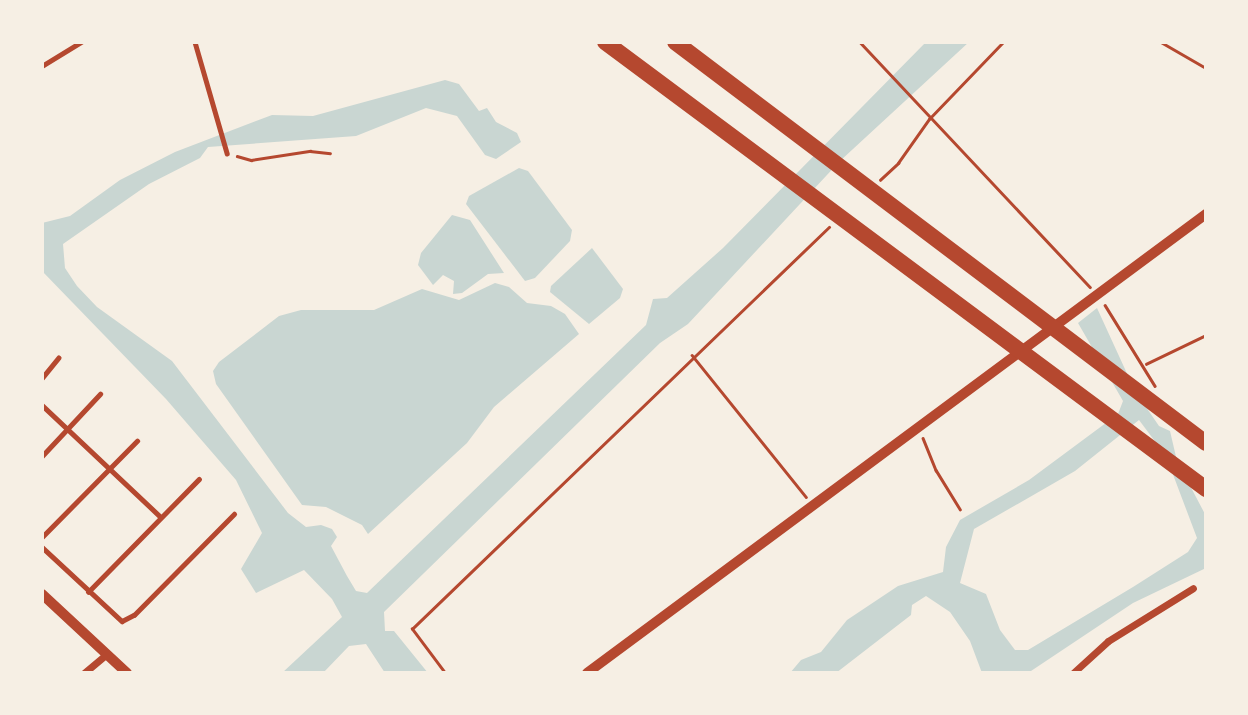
<!DOCTYPE html>
<style>
body{margin:0}
#map{position:relative;width:1248px;height:715px;overflow:hidden;background:#f6efe4;font-family:"Asap Condensed",sans-serif}
div>[style]{position:absolute}
.water>*{inset:0;background:#c9d6d2}
.path>*{height:2.5px;margin:-1.25px;padding:0 1.25px;transform-origin:1.25px;border-radius:1.25px;background:#b5482f}
.service>*{height:4.5px;margin:-2.25px;padding:0 2.25px;transform-origin:2.25px;border-radius:2.25px;background:#b5482f}
.minor>*{height:7px;margin:-3.5px;padding:0 3.5px;transform-origin:3.5px;border-radius:3.5px;background:#b5482f}
.tertiary>*{height:10px;margin:-5px;padding:0 5px;transform-origin:5px;border-radius:5px;background:#b5482f}
.motorway>*{height:16px;margin:-8px;padding:0 8px;transform-origin:8px;border-radius:8px;background:#b5482f}
span{translate:-50% -50%;white-space:nowrap;text-align:center;line-height:1.15;-webkit-text-stroke:6px #f6efe4;paint-order:stroke}
.frame{position:absolute;inset:0;border:44px solid #f6efe4;pointer-events:none}
</style>
<div id="map">
<div class="water">
<div style="clip-path:polygon(926px 42px,969px 42px,840px 161px,688px 324px,660px 343px,384px 612px,385px 631px,394px 631px,428px 673px,385px 673px,366px 644px,349px 646px,323px 673px,282px 673px,342px 617px,332px 599px,304px 570px,256px 593px,241px 569px,262px 533px,236px 480px,166px 399px,42px 271px,42px 223px,70px 216px,120px 180px,175px 152px,272px 115px,313px 116px,445px 80px,459px 84px,479px 111px,487px 108px,496px 122px,517px 133px,521px 142px,496px 159px,485px 155px,457px 116px,426px 108px,356px 136px,208px 147px,200px 158px,149px 184px,63px 244px,65px 268px,77px 286px,97px 307px,172px 361px,288px 513px,306px 527px,321px 525px,332px 529px,337px 537px,331px 546px,347px 576px,356px 591px,367px 593px,646px 325px,653px 299px,667px 298px,723px 248px)"></div>
<div style="clip-path:polygon(519px 168px,528px 171px,572px 230px,570px 241px,535px 278px,525px 281px,466px 204px,469px 196px)"></div>
<div style="clip-path:polygon(452px 215px,470px 220px,504px 273px,488px 274px,462px 293px,453px 294px,454px 281px,443px 275px,433px 285px,418px 265px,421px 253px)"></div>
<div style="clip-path:polygon(592px 248px,623px 289px,620px 298px,589px 324px,550px 292px,551px 286px)"></div>
<div style="clip-path:polygon(495px 283px,509px 287px,527px 303px,551px 306px,565px 314px,579px 334px,494px 407px,467px 443px,368px 534px,362px 525px,326px 507px,302px 505px,216px 384px,213px 371px,219px 362px,279px 316px,301px 310px,374px 310px,422px 289px,459px 300px)"></div>
<div style="clip-path:polygon(evenodd,1097px 308px,1135px 391px,1159px 426px,1170px 431px,1177px 461px,1206px 516px,1206px 568px,1133px 603px,1028px 673px,982px 673px,970px 641px,950px 612px,926px 596px,912px 605px,911px 615px,836px 673px,790px 673px,801px 660px,821px 652px,847px 620px,898px 586px,943px 572px,946px 547px,960px 520px,1029px 480px,1118px 414px,1123px 401px,1078px 323px,1097px 308px,1139px 420px,1166px 456px,1197px 538px,1188px 552px,1133px 587px,1028px 650px,1015px 650px,1000px 630px,986px 594px,960px 583px,974px 529px,1075px 471px,1139px 420px)"></div>
</div>
<div class="path">
<div style="left:860px;top:42px;width:336px;rotate:46.8deg"></div>
<div style="left:1161px;top:42px;width:52px;rotate:30deg"></div>
<div style="left:237px;top:156px;width:15px;rotate:16deg"></div>
<div style="left:251px;top:160px;width:60px;rotate:-8.7deg"></div>
<div style="left:310px;top:151px;width:20px;rotate:6deg"></div>
<div style="left:880px;top:180px;width:25px;rotate:-43deg"></div>
<div style="left:898px;top:163px;width:54px;rotate:-54.8deg"></div>
<div style="left:929px;top:119px;width:107px;rotate:-46.1deg"></div>
<div style="left:1105px;top:305px;width:95px;rotate:58.3deg"></div>
<div style="left:692px;top:355px;width:182px;rotate:51.2deg"></div>
<div style="left:1146px;top:364px;width:67px;rotate:-25.8deg"></div>
<div style="left:923px;top:438px;width:35px;rotate:68deg"></div>
<div style="left:936px;top:470px;width:46px;rotate:58.4deg"></div>
<div style="left:445px;top:673px;width:55px;rotate:-126.9deg"></div>
<div style="left:412px;top:629px;width:579px;rotate:-43.95deg"></div>
</div>
<div class="service">
<div style="left:195px;top:42px;width:116px;rotate:73.9deg"></div>
<div style="left:42px;top:66px;width:46px;rotate:-31.6deg"></div>
<div style="left:42px;top:378px;width:26px;rotate:-51deg"></div>
<div style="left:42px;top:405px;width:163px;rotate:43.3deg"></div>
<div style="left:42px;top:456px;width:85px;rotate:-46.9deg"></div>
<div style="left:42px;top:537px;width:135px;rotate:-45.3deg"></div>
<div style="left:42px;top:547px;width:109px;rotate:42.8deg"></div>
<div style="left:122px;top:621px;width:13px;rotate:-27deg"></div>
<div style="left:134px;top:615px;width:142px;rotate:-45.3deg"></div>
<div style="left:88px;top:592px;width:158px;rotate:-45.5deg"></div>
</div>
<div class="minor">
<div style="left:84px;top:673px;width:30px;rotate:-40deg"></div>
<div style="left:1073px;top:673px;width:47px;rotate:-42.4deg"></div>
<div style="left:1108px;top:641px;width:100px;rotate:-31.9deg"></div>
</div>
<div class="tertiary">
<div style="left:42px;top:594px;width:116px;rotate:42.9deg"></div>
<div style="left:587px;top:673px;width:771px;rotate:-36.56deg"></div>
</div>
<div class="motorway">
<div style="left:605px;top:42px;width:749px;rotate:36.64deg"></div>
<div style="left:675px;top:42px;width:665px;rotate:37.06deg"></div>
</div>
<div class="frame"></div>
</div>
